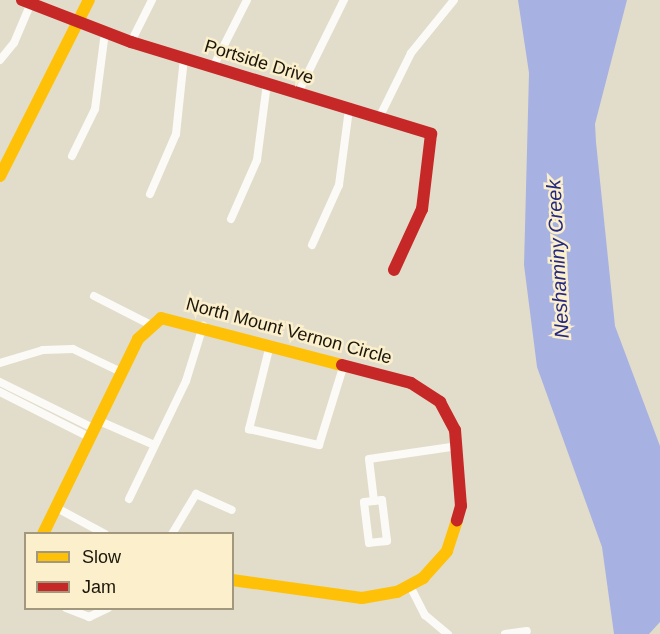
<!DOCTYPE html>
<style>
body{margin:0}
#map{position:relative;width:660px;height:634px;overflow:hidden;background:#e2ddca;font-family:Arial,sans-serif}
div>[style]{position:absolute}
.water>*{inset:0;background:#a8b2e2}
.street>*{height:8px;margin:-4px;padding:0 4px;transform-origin:4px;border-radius:4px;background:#fbfaf7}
.slow>*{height:12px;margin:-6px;padding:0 6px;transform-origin:6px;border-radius:6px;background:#ffc107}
.jam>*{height:12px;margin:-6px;padding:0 6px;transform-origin:6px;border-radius:6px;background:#c62828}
span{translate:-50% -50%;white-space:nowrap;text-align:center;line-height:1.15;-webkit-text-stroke:5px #fbefcc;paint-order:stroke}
.street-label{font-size:18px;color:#1a1609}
.water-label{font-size:20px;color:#252981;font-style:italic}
.legend{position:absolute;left:24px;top:532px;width:210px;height:78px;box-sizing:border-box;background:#fbefcc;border:2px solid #a1987e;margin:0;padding:8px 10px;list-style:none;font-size:18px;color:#1a1609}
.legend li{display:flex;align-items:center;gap:12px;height:30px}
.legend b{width:30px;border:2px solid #a1987e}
</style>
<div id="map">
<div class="water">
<div style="clip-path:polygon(518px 0,627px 0,595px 124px,596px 142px,615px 326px,660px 446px,660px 622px,649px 634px,614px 634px,602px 547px,537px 367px,524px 265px,529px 73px)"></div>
</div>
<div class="street">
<div style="left:131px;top:42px;width:47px;rotate:-63.4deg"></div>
<div style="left:0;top:60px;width:22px;rotate:-51deg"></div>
<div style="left:14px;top:43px;width:43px;rotate:-67deg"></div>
<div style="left:213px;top:67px;width:75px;rotate:-63.1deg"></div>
<div style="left:298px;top:93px;width:104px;rotate:-63.7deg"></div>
<div style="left:379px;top:118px;width:72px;rotate:-63.8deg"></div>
<div style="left:411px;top:53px;width:68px;rotate:-50.9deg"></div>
<div style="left:72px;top:156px;width:52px;rotate:-63.9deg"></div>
<div style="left:95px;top:109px;width:78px;rotate:-82.6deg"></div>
<div style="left:150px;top:194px;width:65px;rotate:-66.6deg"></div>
<div style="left:176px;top:134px;width:76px;rotate:-84deg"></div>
<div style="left:231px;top:219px;width:64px;rotate:-66.2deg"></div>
<div style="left:257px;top:160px;width:78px;rotate:-82.6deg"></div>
<div style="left:312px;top:245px;width:66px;rotate:-65.8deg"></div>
<div style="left:339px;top:185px;width:77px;rotate:-82.5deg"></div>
<div style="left:94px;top:296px;width:62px;rotate:27deg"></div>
<div style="left:270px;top:345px;width:87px;rotate:104deg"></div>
<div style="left:249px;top:429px;width:72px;rotate:12.9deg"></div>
<div style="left:319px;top:445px;width:85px;rotate:-72.8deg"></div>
<div style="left:0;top:363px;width:45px;rotate:-16.8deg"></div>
<div style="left:43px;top:350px;width:30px;rotate:-2deg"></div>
<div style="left:73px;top:349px;width:53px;rotate:25.6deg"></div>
<div style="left:0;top:382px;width:104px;rotate:26.3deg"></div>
<div style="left:0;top:392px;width:100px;rotate:26.8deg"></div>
<div style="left:97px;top:420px;width:60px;rotate:23.6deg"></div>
<div style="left:129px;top:499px;width:131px;rotate:-64.2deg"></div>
<div style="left:186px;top:381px;width:58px;rotate:-72.8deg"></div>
<div style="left:374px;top:501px;width:8px;rotate:-7deg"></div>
<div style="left:382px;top:500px;width:41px;rotate:83deg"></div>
<div style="left:387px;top:541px;width:18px;rotate:174deg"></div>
<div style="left:369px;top:543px;width:41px;rotate:-97deg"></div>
<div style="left:364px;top:502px;width:10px;rotate:-6deg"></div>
<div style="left:374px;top:501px;width:42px;rotate:-96.8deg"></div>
<div style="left:369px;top:459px;width:90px;rotate:-8.3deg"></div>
<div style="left:55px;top:507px;width:57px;rotate:28.4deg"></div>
<div style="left:172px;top:534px;width:47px;rotate:-59deg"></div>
<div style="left:196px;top:494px;width:39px;rotate:24deg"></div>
<div style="left:410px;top:586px;width:33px;rotate:63deg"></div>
<div style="left:425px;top:615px;width:30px;rotate:40deg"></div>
<div style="left:66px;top:608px;width:25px;rotate:21deg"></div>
<div style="left:89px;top:617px;width:21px;rotate:-25deg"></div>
<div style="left:505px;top:634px;width:22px;rotate:-8deg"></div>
</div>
<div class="slow">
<div style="left:0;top:176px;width:197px;rotate:-63.2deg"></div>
<div style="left:43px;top:534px;width:217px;rotate:-64deg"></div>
<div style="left:138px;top:339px;width:31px;rotate:-42deg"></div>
<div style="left:161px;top:318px;width:187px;rotate:14.6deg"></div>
<div style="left:232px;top:580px;width:131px;rotate:7.9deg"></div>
<div style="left:362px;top:598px;width:36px;rotate:-10deg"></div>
<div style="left:397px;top:592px;width:30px;rotate:-28deg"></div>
<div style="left:423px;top:578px;width:36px;rotate:-48deg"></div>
<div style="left:447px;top:551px;width:33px;rotate:-72deg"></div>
</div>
<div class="jam">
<div style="left:22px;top:0;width:117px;rotate:21.1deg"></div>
<div style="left:131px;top:42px;width:314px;rotate:17deg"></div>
<div style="left:431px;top:134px;width:76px;rotate:96.8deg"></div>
<div style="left:422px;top:209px;width:67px;rotate:114.7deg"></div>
<div style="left:342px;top:365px;width:71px;rotate:14.6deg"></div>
<div style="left:411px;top:383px;width:35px;rotate:33deg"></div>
<div style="left:440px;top:402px;width:32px;rotate:62deg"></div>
<div style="left:455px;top:430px;width:76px;rotate:85.5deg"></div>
<div style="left:461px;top:506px;width:15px;rotate:106deg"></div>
</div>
<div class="street-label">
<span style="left:259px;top:62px;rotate:17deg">Portside Drive</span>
<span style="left:289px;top:331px;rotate:15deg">North Mount Vernon Circle</span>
</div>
<div class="water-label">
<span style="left:558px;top:259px;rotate:-93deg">Neshaminy Creek</span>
</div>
<ul class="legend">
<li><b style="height:8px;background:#ffc107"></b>Slow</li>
<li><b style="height:8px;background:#c62828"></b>Jam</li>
</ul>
</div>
